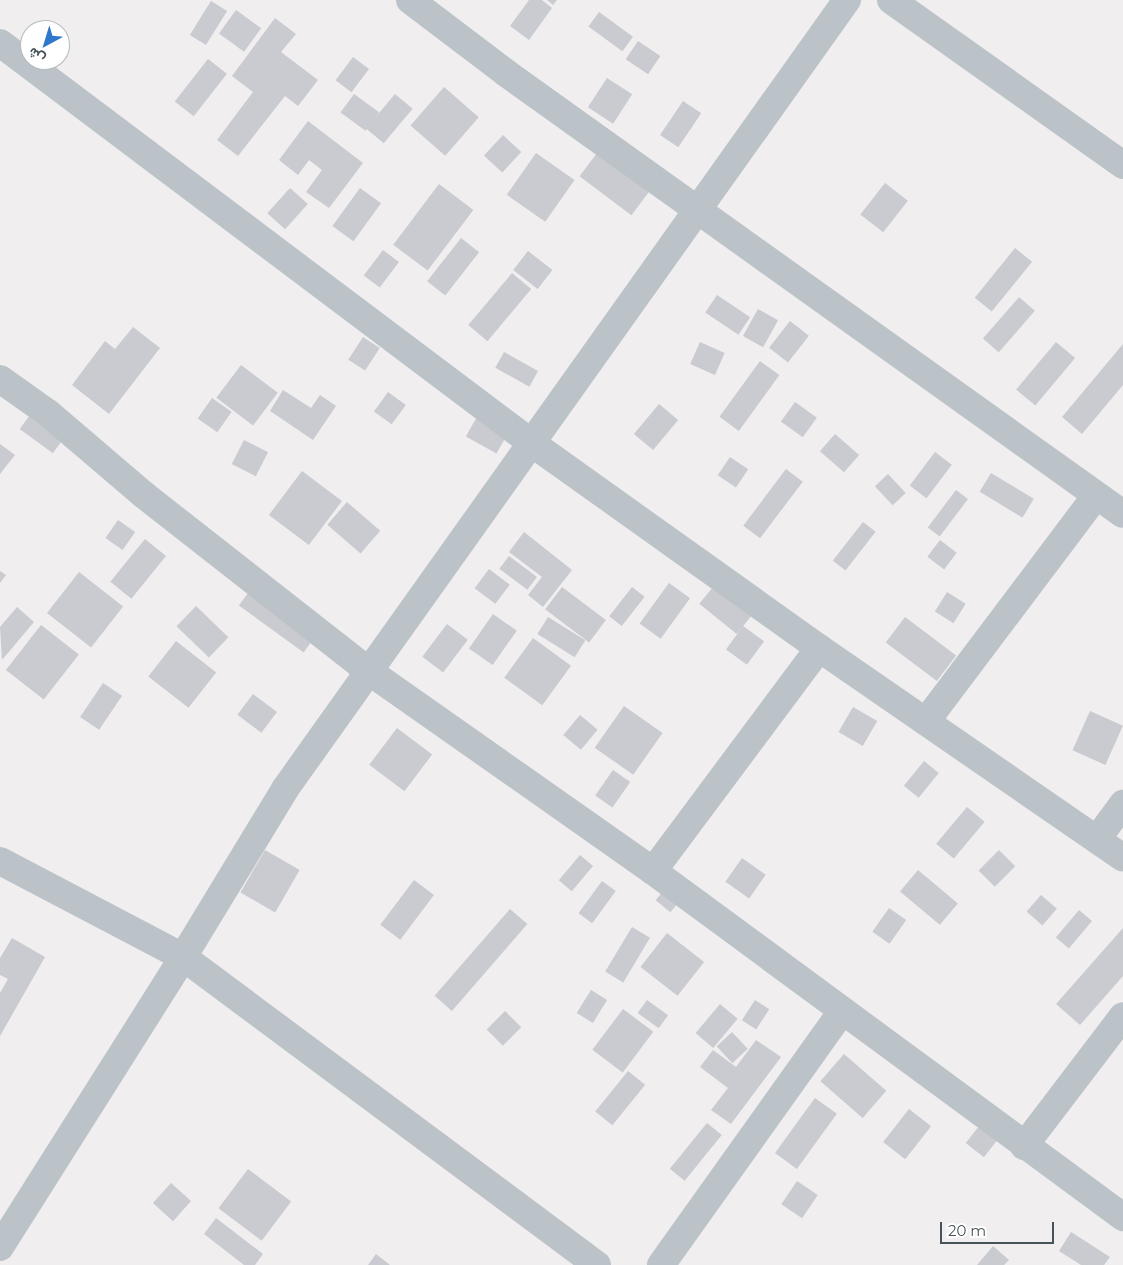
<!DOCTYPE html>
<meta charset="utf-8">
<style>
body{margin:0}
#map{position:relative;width:1123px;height:1265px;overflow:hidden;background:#f0eeee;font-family:Montserrat,Vazirmatn,sans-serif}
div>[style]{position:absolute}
.building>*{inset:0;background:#c9cbd0;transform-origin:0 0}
.street>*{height:28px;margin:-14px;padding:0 14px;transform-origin:14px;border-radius:14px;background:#bbc3c9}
span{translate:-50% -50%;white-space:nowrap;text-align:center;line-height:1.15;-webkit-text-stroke:5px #fff;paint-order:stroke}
.north{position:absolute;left:20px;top:20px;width:50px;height:50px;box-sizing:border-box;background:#fff;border:1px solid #b6babd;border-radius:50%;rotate:219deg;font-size:14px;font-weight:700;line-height:20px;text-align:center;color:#485259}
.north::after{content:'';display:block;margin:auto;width:18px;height:22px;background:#2f77ca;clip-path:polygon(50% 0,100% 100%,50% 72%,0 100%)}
.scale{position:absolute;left:940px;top:1222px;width:114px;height:22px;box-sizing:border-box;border:2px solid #485259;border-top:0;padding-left:6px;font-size:15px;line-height:18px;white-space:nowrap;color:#485259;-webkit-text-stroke:4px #fff;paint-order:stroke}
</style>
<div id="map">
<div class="building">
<div style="clip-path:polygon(529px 0,542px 0,552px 8px,529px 40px,510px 26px)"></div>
<div style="clip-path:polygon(547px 0,557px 0,553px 5px)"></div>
<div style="left:211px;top:1px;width:19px;height:40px;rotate:32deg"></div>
<div style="left:236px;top:10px;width:31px;height:29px;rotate:36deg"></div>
<div style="left:599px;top:12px;width:42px;height:18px;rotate:36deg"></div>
<div style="clip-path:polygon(275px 18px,296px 34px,281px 52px,318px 80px,298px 106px,285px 96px,238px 156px,217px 140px,253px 92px,232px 76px)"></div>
<div style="left:638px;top:41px;width:27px;height:22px;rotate:34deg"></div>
<div style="left:353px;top:57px;width:20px;height:29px;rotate:37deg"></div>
<div style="left:208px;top:59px;width:24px;height:54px;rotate:38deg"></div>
<div style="left:607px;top:78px;width:30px;height:35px;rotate:33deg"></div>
<div style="left:444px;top:87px;width:46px;height:51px;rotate:41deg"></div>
<div style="left:354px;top:94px;width:31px;height:23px;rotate:36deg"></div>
<div style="left:395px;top:94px;width:23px;height:45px;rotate:40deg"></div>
<div style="left:683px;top:101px;width:22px;height:41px;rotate:34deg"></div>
<div style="clip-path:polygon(308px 121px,363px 163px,329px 208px,306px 192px,322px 170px,309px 160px,298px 175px,279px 160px)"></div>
<div style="left:503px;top:135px;width:25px;height:28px;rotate:43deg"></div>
<div style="left:536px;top:153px;width:47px;height:51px;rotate:35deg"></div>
<div style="left:597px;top:153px;width:65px;height:29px;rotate:37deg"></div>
<div style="left:885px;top:183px;width:29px;height:40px;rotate:38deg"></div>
<div style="left:439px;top:184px;width:43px;height:76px;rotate:37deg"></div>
<div style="left:290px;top:188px;width:24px;height:34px;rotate:42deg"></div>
<div style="left:360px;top:188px;width:26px;height:47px;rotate:36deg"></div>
<div style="left:461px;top:238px;width:23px;height:55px;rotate:38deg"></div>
<div style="left:1015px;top:248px;width:22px;height:64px;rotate:39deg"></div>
<div style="left:383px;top:250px;width:20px;height:32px;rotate:37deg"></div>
<div style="left:528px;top:251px;width:31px;height:24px;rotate:38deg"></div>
<div style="left:512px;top:273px;width:25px;height:68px;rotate:40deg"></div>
<div style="left:717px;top:295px;width:40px;height:21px;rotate:34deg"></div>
<div style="left:1019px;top:297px;width:21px;height:55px;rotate:41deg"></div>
<div style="left:758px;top:309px;width:23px;height:31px;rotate:29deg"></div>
<div style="left:790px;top:321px;width:24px;height:34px;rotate:38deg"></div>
<div style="clip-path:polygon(133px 327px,160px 348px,109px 414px,72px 385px,105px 341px,115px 349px)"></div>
<div style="left:363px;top:337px;width:20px;height:27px;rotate:33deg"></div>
<div style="left:700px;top:342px;width:27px;height:24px;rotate:24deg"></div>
<div style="left:1056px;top:342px;width:25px;height:62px;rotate:40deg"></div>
<div style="clip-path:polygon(1123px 344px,1123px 385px,1082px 434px,1062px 417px)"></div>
<div style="left:504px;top:352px;width:39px;height:18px;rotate:29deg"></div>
<div style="left:760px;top:361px;width:24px;height:69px;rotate:36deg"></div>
<div style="left:241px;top:365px;width:46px;height:41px;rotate:37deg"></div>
<div style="clip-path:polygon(283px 390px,311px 408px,320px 395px,336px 406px,313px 440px,270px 411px)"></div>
<div style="left:388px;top:392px;width:22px;height:24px;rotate:36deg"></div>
<div style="left:212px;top:398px;width:24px;height:25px;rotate:35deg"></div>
<div style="left:795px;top:402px;width:27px;height:24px;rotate:36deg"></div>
<div style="left:659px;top:404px;width:25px;height:39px;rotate:40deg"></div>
<div style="left:35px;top:408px;width:41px;height:26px;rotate:36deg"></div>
<div style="left:479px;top:413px;width:35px;height:27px;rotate:29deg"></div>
<div style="left:835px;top:434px;width:32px;height:23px;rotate:41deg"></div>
<div style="left:244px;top:440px;width:27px;height:27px;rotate:27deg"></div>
<div style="clip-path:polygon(0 444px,15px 455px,0 474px)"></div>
<div style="left:935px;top:452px;width:21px;height:42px;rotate:37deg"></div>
<div style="left:730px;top:457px;width:22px;height:22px;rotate:34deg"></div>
<div style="left:786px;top:469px;width:21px;height:71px;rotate:37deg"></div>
<div style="left:302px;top:471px;width:50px;height:55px;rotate:37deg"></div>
<div style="left:991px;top:473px;width:50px;height:22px;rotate:31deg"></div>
<div style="left:888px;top:474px;width:26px;height:18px;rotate:47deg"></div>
<div style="left:956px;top:490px;width:15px;height:47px;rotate:37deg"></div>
<div style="left:347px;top:502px;width:44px;height:30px;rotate:41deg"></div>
<div style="left:118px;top:520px;width:21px;height:22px;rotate:35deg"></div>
<div style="left:863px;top:522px;width:16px;height:49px;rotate:38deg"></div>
<div style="clip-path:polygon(524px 532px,572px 570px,543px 607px,528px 595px,542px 577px,509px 552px)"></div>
<div style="left:145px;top:539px;width:27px;height:55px;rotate:39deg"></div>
<div style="left:940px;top:540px;width:21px;height:21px;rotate:37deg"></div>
<div style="left:509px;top:556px;width:35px;height:16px;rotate:37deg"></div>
<div style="left:489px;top:569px;width:26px;height:24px;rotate:37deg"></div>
<div style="clip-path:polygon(0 571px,6px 575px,0 583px)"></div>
<div style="left:79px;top:572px;width:56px;height:52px;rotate:38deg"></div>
<div style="left:717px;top:582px;width:48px;height:28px;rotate:39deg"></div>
<div style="left:669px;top:583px;width:26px;height:50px;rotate:36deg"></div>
<div style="left:253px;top:586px;width:80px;height:24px;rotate:36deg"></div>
<div style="left:562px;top:587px;width:55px;height:28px;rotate:37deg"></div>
<div style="left:632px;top:587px;width:16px;height:37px;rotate:38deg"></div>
<div style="left:947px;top:592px;width:22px;height:23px;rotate:32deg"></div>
<div style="left:196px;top:606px;width:45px;height:28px;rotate:44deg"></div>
<div style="clip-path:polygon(17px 607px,34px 622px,2px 660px,0 627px)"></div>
<div style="left:493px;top:614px;width:29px;height:42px;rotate:35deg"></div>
<div style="left:548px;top:617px;width:44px;height:20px;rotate:32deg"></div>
<div style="left:905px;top:617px;width:64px;height:32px;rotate:37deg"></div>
<div style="left:447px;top:624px;width:26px;height:41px;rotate:37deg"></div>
<div style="left:41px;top:625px;width:48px;height:57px;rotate:38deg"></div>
<div style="left:743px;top:626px;width:26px;height:29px;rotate:36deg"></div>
<div style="left:533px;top:638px;width:47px;height:49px;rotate:36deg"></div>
<div style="left:176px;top:641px;width:51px;height:45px;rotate:38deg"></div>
<div style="left:103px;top:683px;width:23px;height:41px;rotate:34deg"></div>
<div style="left:253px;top:694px;width:30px;height:26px;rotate:37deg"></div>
<div style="left:624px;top:706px;width:47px;height:51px;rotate:35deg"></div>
<div style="left:853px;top:707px;width:28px;height:29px;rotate:30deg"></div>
<div style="left:1090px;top:711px;width:36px;height:43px;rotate:24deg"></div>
<div style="left:580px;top:715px;width:23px;height:26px;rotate:40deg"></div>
<div style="left:397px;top:728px;width:44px;height:46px;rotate:37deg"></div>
<div style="left:924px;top:761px;width:19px;height:32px;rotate:39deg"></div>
<div style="left:613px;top:770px;width:21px;height:31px;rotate:35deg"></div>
<div style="left:967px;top:807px;width:23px;height:48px;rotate:40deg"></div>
<div style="left:265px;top:850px;width:40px;height:49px;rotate:30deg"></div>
<div style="left:999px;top:850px;width:23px;height:29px;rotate:45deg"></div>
<div style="left:580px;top:855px;width:17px;height:33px;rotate:40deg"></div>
<div style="left:742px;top:858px;width:29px;height:29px;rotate:35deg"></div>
<div style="left:918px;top:870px;width:52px;height:28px;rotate:40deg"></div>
<div style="left:414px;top:880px;width:25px;height:56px;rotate:37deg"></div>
<div style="left:672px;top:880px;width:19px;height:26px;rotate:39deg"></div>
<div style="left:602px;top:881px;width:17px;height:40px;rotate:36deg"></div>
<div style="left:1041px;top:895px;width:21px;height:22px;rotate:41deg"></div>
<div style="left:889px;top:908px;width:21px;height:29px;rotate:35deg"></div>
<div style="left:510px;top:909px;width:23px;height:115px;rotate:41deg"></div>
<div style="left:1079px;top:910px;width:17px;height:36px;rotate:40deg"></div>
<div style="left:632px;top:927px;width:21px;height:52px;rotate:31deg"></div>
<div style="clip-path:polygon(1123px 928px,1123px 976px,1080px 1025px,1056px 1004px)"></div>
<div style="left:667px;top:933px;width:47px;height:43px;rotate:38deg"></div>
<div style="clip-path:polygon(12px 938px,45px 957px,0 1036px,0 993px,8px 979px,0 975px,0 958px)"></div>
<div style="left:591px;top:990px;width:19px;height:27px;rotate:32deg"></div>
<div style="left:647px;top:1000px;width:26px;height:16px;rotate:36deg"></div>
<div style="left:755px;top:1000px;width:17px;height:24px;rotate:33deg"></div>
<div style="left:720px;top:1004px;width:23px;height:38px;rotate:40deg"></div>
<div style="left:623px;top:1009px;width:38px;height:51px;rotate:37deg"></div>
<div style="left:505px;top:1011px;width:23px;height:26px;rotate:45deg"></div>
<div style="left:732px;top:1032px;width:23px;height:21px;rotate:47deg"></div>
<div style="clip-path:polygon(756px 1040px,781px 1057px,731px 1124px,711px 1110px,728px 1088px,700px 1067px,713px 1050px,736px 1067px)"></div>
<div style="left:844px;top:1054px;width:56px;height:36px;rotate:41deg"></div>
<div style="left:628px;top:1071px;width:22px;height:52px;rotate:39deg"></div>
<div style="left:815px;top:1098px;width:27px;height:68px;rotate:36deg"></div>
<div style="left:909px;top:1109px;width:28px;height:42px;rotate:38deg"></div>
<div style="left:983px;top:1121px;width:23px;height:28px;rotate:38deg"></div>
<div style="left:707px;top:1123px;width:19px;height:59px;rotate:39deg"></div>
<div style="left:248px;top:1169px;width:54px;height:49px;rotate:37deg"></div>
<div style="left:797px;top:1181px;width:25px;height:28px;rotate:34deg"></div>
<div style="left:171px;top:1183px;width:27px;height:27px;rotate:42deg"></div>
<div style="clip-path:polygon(216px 1218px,263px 1254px,255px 1265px,244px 1265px,204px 1234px)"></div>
<div style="clip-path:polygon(1071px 1232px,1110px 1257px,1104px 1265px,1081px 1265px,1059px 1251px)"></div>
<div style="clip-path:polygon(993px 1246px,1009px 1260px,1004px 1265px,977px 1265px)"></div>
<div style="clip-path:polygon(376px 1254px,390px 1265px,368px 1265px)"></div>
</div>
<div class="street">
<div style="left:410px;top:0;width:121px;rotate:37.2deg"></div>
<div style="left:506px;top:73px;width:758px;rotate:35.56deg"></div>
<div style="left:891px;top:0;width:285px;rotate:35.4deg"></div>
<div style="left:0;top:43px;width:667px;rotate:36.96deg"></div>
<div style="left:533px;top:444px;width:351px;rotate:35.5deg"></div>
<div style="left:819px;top:648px;width:369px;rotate:34.6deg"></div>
<div style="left:0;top:379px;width:59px;rotate:35.3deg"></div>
<div style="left:48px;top:413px;width:126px;rotate:40.5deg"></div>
<div style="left:144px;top:495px;width:287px;rotate:38.1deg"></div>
<div style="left:370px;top:672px;width:346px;rotate:35.1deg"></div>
<div style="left:653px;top:871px;width:584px;rotate:36.36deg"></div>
<div style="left:927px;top:720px;width:281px;rotate:-53deg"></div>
<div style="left:1097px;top:839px;width:44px;rotate:-53.4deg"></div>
<div style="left:0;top:861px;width:207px;rotate:27.7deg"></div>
<div style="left:183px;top:957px;width:516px;rotate:36.65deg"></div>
<div style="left:653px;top:871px;width:278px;rotate:-53.3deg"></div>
<div style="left:1024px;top:1146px;width:163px;rotate:-52.7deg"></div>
<div style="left:0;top:1247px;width:343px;rotate:-57.7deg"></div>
<div style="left:183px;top:957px;width:197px;rotate:-58.7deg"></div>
<div style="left:285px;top:789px;width:969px;rotate:-54.54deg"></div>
<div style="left:661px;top:1265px;width:310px;rotate:-54.5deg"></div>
</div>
<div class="north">ش</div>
<div class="scale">20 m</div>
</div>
